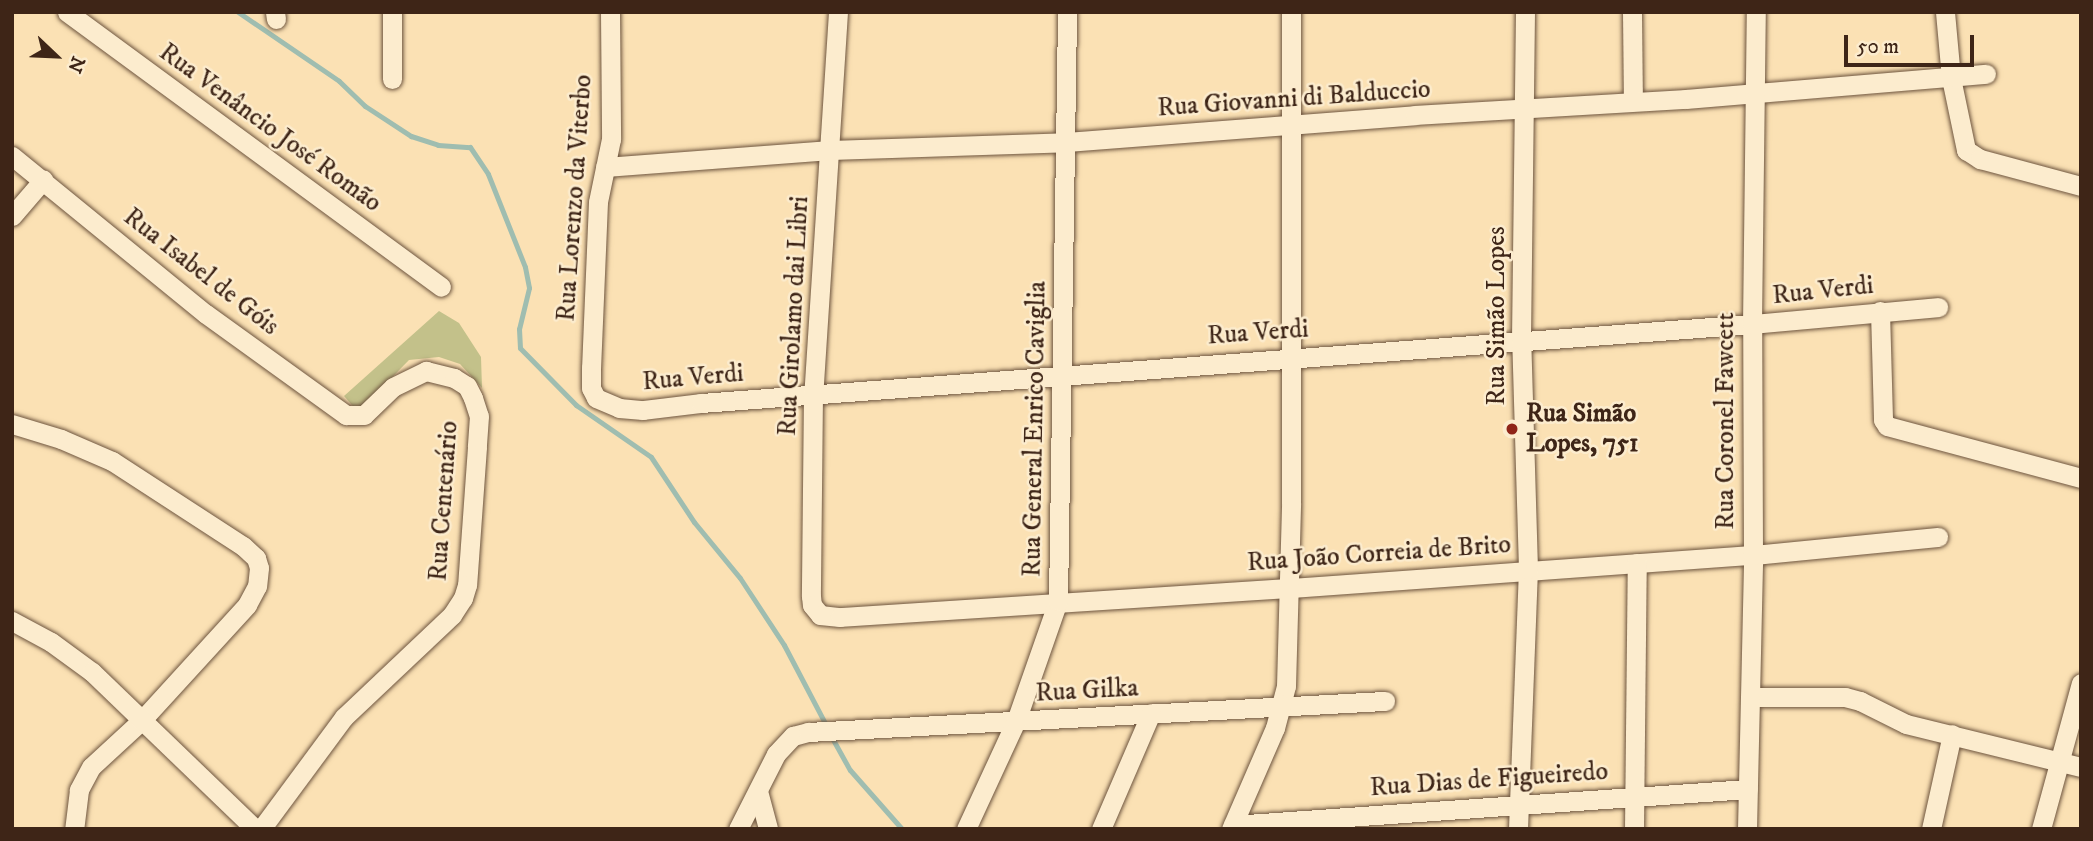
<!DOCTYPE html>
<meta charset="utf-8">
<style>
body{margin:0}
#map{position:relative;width:2093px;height:841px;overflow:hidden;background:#fbe1b4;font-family:"IM FELL DW Pica",serif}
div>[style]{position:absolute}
.green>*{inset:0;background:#c3c18a}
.stream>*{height:5px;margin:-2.5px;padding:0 2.5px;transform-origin:2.5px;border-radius:2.5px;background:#9fbdb0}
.roads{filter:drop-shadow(0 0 2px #6d543e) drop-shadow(0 0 2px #6d543e)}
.minor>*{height:19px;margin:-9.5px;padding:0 9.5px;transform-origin:9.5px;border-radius:9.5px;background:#fcecce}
.dots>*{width:19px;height:19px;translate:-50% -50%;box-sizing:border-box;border:4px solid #fcecce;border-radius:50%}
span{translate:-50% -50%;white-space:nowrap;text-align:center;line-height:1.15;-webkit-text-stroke:5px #fcecce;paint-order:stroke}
.street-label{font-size:26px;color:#3e2517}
.poi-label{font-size:26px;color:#3e2517;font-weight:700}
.left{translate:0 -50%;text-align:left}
.frame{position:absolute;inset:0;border:14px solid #3e2517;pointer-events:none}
.north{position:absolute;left:21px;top:21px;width:70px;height:70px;-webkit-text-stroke:5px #fcecce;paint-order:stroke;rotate:113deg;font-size:19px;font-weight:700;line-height:28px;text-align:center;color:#3e2517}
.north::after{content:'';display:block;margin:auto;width:24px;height:32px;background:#3e2517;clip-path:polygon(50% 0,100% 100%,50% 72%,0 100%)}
.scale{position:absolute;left:1844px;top:35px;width:130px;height:32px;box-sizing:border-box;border:4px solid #3e2517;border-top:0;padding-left:9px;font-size:21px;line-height:24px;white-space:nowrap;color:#3e2517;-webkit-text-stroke:5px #fcecce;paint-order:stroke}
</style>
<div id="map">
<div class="green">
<div style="clip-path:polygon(439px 311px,459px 323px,481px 357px,482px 388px,460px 364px,439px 357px,409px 360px,358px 412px,344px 396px)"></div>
</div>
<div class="stream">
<div style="left:238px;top:12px;width:122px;rotate:34.3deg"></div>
<div style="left:339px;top:81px;width:36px;rotate:44deg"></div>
<div style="left:365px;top:106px;width:55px;rotate:33.1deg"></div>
<div style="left:411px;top:136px;width:28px;rotate:18deg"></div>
<div style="left:438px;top:145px;width:32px;rotate:4deg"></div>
<div style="left:470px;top:147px;width:32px;rotate:56deg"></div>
<div style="left:488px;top:174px;width:100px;rotate:68.3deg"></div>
<div style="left:525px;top:267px;width:21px;rotate:79deg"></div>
<div style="left:529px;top:288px;width:42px;rotate:103.7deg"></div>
<div style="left:519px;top:329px;width:19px;rotate:87deg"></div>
<div style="left:520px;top:348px;width:80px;rotate:45.5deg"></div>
<div style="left:576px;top:405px;width:91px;rotate:34.7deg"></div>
<div style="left:651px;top:457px;width:78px;rotate:56.5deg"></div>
<div style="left:694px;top:522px;width:72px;rotate:50.6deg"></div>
<div style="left:740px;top:578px;width:80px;rotate:56.7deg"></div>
<div style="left:784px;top:645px;width:93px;rotate:62.3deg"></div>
<div style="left:831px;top:736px;width:39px;rotate:61deg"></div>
<div style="left:850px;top:770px;width:79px;rotate:48.6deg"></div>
</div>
<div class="roads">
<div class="minor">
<div style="left:67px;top:12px;width:464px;rotate:36.3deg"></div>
<div style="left:275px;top:12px;width:7px;rotate:82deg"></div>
<div style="left:392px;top:12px;width:67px;rotate:90deg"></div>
<div style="left:610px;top:12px;width:127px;rotate:89.5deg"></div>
<div style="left:611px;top:139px;width:64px;rotate:101.7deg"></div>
<div style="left:598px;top:202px;width:166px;rotate:92.4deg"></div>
<div style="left:591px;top:368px;width:20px;rotate:90deg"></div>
<div style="left:591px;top:388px;width:11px;rotate:63deg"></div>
<div style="left:596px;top:398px;width:25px;rotate:23deg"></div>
<div style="left:619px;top:408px;width:24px;rotate:5deg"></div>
<div style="left:643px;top:410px;width:58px;rotate:-6.9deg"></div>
<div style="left:701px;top:403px;width:1054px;rotate:-4.3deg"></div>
<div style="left:1752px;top:324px;width:187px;rotate:-5.2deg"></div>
<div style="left:838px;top:12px;width:383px;rotate:93.7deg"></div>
<div style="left:813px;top:394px;width:202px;rotate:90.6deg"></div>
<div style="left:811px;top:596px;width:9px;rotate:84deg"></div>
<div style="left:812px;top:605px;width:13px;rotate:51deg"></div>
<div style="left:820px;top:615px;width:20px;rotate:6deg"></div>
<div style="left:840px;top:617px;width:451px;rotate:-3.7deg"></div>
<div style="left:1290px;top:588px;width:464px;rotate:-4.1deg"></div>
<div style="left:1753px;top:555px;width:186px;rotate:-5.6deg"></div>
<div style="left:1632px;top:12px;width:89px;rotate:89.4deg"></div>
<div style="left:1945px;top:12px;width:66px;rotate:84.8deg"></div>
<div style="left:1951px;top:78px;width:74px;rotate:78.2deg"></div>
<div style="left:1966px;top:150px;width:17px;rotate:33deg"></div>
<div style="left:1980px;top:159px;width:105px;rotate:15deg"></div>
<div style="left:12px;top:156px;width:250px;rotate:39.2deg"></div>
<div style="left:206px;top:314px;width:173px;rotate:35.8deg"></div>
<div style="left:346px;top:415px;width:18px"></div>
<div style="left:364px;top:415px;width:40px;rotate:-44deg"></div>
<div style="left:393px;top:387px;width:37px;rotate:-26deg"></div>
<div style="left:426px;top:371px;width:29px;rotate:14deg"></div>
<div style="left:454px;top:378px;width:15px;rotate:32deg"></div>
<div style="left:467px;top:386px;width:13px;rotate:63deg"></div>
<div style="left:473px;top:398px;width:19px;rotate:72deg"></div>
<div style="left:479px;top:416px;width:31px;rotate:94deg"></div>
<div style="left:477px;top:447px;width:138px;rotate:94.1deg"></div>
<div style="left:467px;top:585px;width:14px;rotate:107deg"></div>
<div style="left:463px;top:598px;width:20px;rotate:123deg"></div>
<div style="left:452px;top:615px;width:149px;rotate:136.6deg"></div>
<div style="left:344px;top:717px;width:139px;rotate:126.5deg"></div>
<div style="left:605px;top:167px;width:226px;rotate:-4.3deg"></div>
<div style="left:830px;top:150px;width:236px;rotate:-1.9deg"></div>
<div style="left:1066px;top:142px;width:350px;rotate:-4.4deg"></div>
<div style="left:1415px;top:115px;width:271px;rotate:-3.4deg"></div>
<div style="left:1686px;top:99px;width:301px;rotate:-4.8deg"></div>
<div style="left:12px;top:216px;width:48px;rotate:-49.3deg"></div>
<div style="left:1880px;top:311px;width:109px;rotate:88.4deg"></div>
<div style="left:1883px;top:420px;width:7px;rotate:56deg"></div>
<div style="left:1887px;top:426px;width:201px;rotate:15deg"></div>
<div style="left:12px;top:424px;width:51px;rotate:17deg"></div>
<div style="left:61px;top:439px;width:56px;rotate:23.3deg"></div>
<div style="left:112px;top:461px;width:156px;rotate:33deg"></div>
<div style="left:243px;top:546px;width:18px;rotate:43deg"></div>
<div style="left:256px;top:558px;width:10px;rotate:73deg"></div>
<div style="left:259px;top:568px;width:18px;rotate:96deg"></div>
<div style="left:257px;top:586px;width:21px;rotate:118deg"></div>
<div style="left:247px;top:605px;width:156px;rotate:132.4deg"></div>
<div style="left:142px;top:720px;width:69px;rotate:137.3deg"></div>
<div style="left:91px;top:767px;width:26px;rotate:118deg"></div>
<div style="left:79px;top:790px;width:39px;rotate:97deg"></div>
<div style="left:12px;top:621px;width:44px;rotate:28.3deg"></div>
<div style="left:51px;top:642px;width:51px;rotate:36.2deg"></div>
<div style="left:92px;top:672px;width:226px;rotate:43.9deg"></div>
<div style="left:1751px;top:697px;width:94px"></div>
<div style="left:1845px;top:697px;width:16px;rotate:15deg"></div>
<div style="left:1860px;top:701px;width:51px;rotate:26.6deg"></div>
<div style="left:1906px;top:724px;width:180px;rotate:13.8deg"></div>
<div style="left:758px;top:791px;width:39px;rotate:75deg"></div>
<div style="left:1233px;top:825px;width:516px;rotate:-4deg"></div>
<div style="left:738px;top:829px;width:84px;rotate:-63.1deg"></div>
<div style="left:776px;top:754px;width:25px;rotate:-47deg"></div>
<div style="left:793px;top:736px;width:16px;rotate:-15deg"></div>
<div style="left:808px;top:732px;width:578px;rotate:-3.08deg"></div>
<div style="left:966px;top:829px;width:119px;rotate:-65.2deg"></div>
<div style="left:1016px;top:721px;width:127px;rotate:-70.7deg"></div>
<div style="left:1058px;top:601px;width:589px;rotate:-89.12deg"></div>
<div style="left:1101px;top:829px;width:126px;rotate:-66.7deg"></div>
<div style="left:1231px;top:829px;width:110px;rotate:-66.5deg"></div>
<div style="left:1275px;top:728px;width:43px;rotate:-75.3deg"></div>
<div style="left:1286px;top:686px;width:183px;rotate:-88.4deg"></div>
<div style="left:1291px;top:503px;width:491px;rotate:-90deg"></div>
<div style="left:1518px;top:829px;width:260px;rotate:-87.8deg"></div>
<div style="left:1528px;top:569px;width:230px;rotate:-91.7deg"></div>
<div style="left:1521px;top:339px;width:327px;rotate:-89.3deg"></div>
<div style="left:1634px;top:829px;width:266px;rotate:-89.4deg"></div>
<div style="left:1747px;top:829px;width:274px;rotate:-88.7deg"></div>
<div style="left:1753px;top:555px;width:231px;rotate:-90.2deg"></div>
<div style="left:1752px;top:324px;width:312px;rotate:-89.3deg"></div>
<div style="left:1931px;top:829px;width:97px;rotate:-77.5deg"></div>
<div style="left:2041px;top:829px;width:151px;rotate:-74.7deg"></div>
</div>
</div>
<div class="dots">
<div style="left:1512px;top:429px;background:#8f2418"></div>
</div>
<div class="street-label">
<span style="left:1294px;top:99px;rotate:-4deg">Rua Giovanni di Balduccio</span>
<span style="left:270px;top:128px;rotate:36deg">Rua Venâncio José Romão</span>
<span style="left:575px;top:198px;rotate:-86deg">Rua Lorenzo da Viterbo</span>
<span style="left:201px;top:272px;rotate:38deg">Rua Isabel de Góis</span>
<span style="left:1823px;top:291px;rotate:-6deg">Rua Verdi</span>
<span style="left:794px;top:316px;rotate:-87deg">Rua Girolamo dai Libri</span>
<span style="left:1497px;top:316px;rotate:-90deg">Rua Simão Lopes</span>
<span style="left:1258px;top:333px;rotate:-4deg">Rua Verdi</span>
<span style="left:693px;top:378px;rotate:-5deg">Rua Verdi</span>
<span style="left:1726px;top:421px;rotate:-90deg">Rua Coronel Fawcett</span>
<span style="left:1035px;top:429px;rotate:-89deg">Rua General Enrico Caviglia</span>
<span style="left:444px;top:501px;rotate:-86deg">Rua Centenário</span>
<span style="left:1379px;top:554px;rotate:-4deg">Rua João Correia de Brito</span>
<span style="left:1087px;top:691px;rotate:-3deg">Rua Gilka</span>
<span style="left:1489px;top:780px;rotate:-4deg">Rua Dias de Figueiredo</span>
</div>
<div class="poi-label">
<span class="left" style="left:1526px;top:429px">Rua Simão<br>Lopes, 751</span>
</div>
<div class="frame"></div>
<div class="north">N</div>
<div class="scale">50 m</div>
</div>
